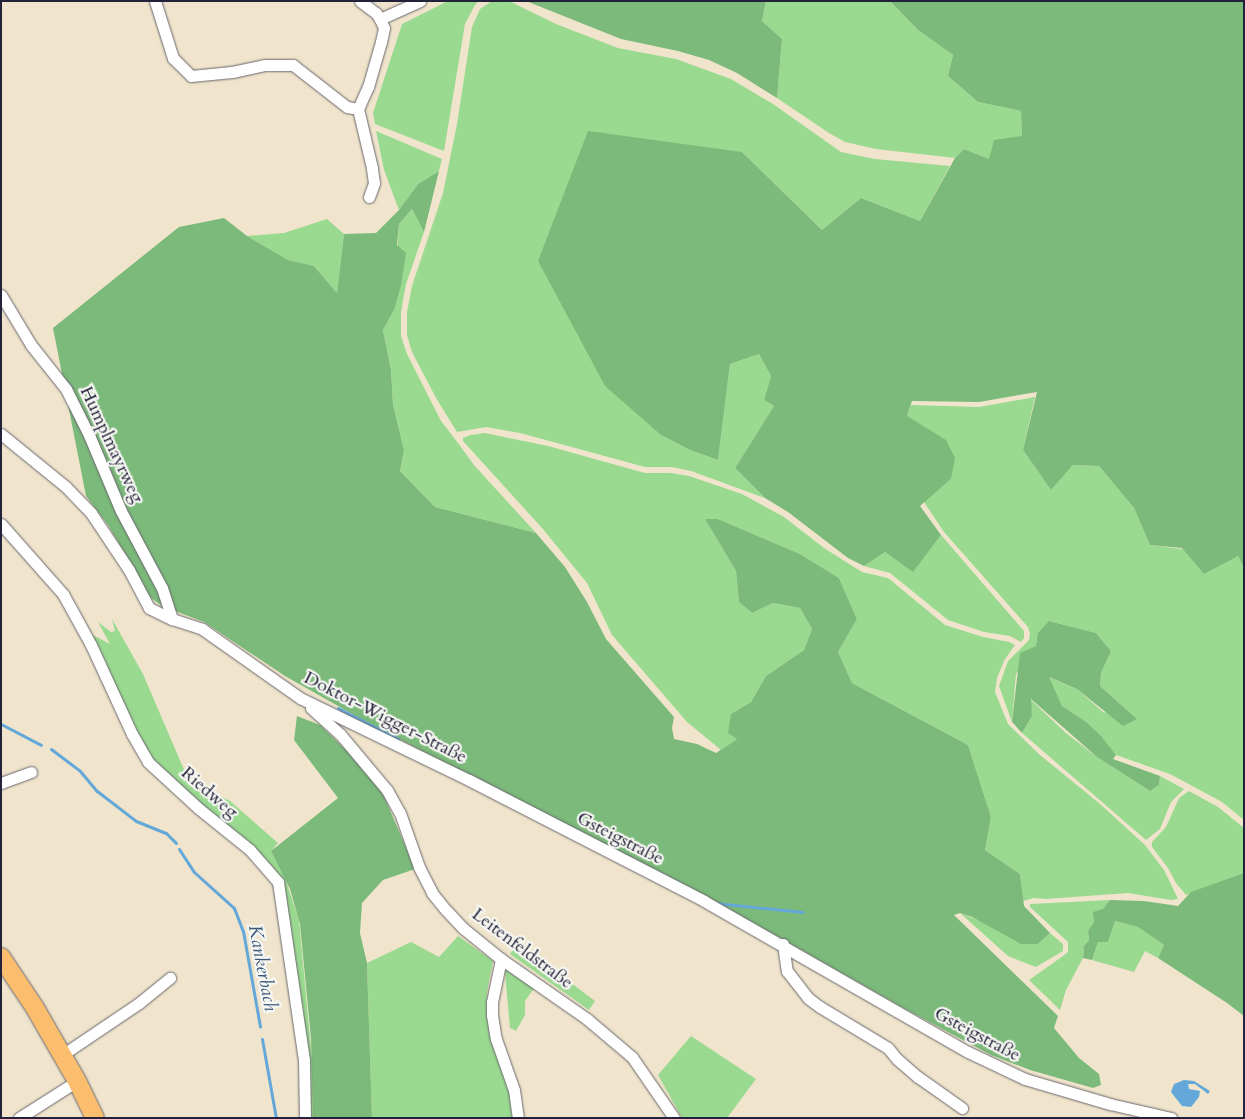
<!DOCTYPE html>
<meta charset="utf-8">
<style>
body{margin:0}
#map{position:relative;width:1245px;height:1119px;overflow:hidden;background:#f0e5cc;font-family:Cardo,serif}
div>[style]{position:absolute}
.green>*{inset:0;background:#9ada90}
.forest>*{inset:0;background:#7bba7a}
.water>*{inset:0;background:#63a8d8}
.stream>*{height:3px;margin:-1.5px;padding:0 1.5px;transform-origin:1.5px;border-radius:1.5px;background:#63a8d8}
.roads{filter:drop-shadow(0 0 1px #6a666e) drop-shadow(0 0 1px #6a666e)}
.street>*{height:11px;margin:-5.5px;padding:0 5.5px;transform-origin:5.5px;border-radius:5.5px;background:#fff}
.primary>*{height:18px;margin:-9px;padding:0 9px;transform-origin:9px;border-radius:9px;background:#fabe6e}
span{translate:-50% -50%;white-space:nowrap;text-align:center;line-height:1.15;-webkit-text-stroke:4.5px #f6f6f2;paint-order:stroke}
.street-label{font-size:18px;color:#22223b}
.water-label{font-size:19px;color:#3c587a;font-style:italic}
.frame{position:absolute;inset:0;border:2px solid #22223b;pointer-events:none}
</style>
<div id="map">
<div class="green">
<div style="clip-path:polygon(448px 1px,479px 1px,475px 5px,465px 24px,444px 151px,375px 124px,373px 113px,402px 24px)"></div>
<div style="clip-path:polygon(492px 1px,509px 1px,556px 24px,618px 48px,676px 59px,731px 79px,773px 104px,841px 152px,875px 159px,950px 166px,920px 221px,861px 198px,822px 230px,742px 152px,661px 435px,690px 450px,718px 460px,730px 364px,759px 354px,771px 376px,764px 400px,774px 406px,735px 468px,765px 498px,691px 471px,672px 467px,645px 467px,520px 433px,486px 427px,457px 432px,436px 398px,412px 352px,407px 335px,407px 312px,412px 286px,443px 193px,457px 124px,472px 27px,480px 9px)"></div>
<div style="clip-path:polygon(766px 1px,890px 1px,918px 30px,953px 55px,948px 76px,978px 102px,1021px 111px,1022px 136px,989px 159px,964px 149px,955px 158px,876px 149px,845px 142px,829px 133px,777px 98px,782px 39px,762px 21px)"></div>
<div style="clip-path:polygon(376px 131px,442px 159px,439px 171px,418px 184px,399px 210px,384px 170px)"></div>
<div style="clip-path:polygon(412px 209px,424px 232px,406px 284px,401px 312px,401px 336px,407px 354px,441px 421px,455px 439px,474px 465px,536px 533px,435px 507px,400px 471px,404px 450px,393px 405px,391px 370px,383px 330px,394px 310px,399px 224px)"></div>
<div style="clip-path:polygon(327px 219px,344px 234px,337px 293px,314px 266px,288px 260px,247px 236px,284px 233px)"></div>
<div style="clip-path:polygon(1035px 397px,1023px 450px,1051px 490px,1073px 465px,1099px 466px,1134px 508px,1150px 545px,1238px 556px,1244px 568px,1244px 820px,1222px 802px,1170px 774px,1116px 755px,1085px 721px,1062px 706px,1048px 677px,1077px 689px,1103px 712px,1137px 719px,1100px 686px,1101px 673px,1111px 651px,1096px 633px,1049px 621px,1036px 646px,1016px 674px,1012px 722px,999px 686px,1008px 661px,1029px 640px,1030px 634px,1028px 627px,944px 532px,924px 502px,951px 479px,907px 416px,911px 405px,979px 407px)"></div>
<div style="clip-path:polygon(485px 433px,548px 446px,645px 473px,671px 473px,689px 476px,742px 494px,784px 517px,824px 548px,862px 572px,888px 578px,945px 625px,983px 637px,1009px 642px,1015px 645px,1005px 659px,997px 678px,995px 692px,1008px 724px,1040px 755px,1099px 803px,1145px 845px,1164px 870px,1178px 899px,1171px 900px,1128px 893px,1046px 899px,1034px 898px,1023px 901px,1020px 874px,985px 850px,991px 817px,968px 745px,852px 683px,838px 652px,857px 619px,839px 578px,800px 554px,718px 519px,705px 519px,736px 571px,739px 602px,752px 613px,773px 603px,800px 608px,812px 629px,804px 650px,766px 676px,751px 702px,731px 714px,737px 739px,721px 750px,687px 722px,612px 635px,587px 583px,542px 528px,463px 441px,463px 438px,471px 435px)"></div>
<div style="clip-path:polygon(941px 535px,1024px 631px,1024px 638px,1021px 642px,1010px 636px,984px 632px,948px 620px,890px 573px,864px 566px,885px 552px,913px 571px)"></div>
<div style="clip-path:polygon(112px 619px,143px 674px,185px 772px,204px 788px,230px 801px,278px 843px,271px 851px,285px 878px,299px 920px,312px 1059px,313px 1118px,307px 1118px,283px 882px,178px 786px,143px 749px,87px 632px,110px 644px,98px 622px,111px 632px,115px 631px)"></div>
<div style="clip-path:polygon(1030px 699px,1066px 733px,1097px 757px,1150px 791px,1159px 785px,1160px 776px,1184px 789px,1171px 802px,1160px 829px,1146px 840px,1022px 733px,1032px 716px)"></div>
<div style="clip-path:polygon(1189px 791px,1218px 807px,1244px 828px,1244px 873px,1186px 895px,1176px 883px,1168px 868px,1152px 847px,1152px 842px,1166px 827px,1179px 798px)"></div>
<div style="clip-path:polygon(1110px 900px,1088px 931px,1089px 940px,1084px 946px,1083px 958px,1066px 990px,1060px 1010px,1029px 980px,1063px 956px,1068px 952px,1068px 942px,1030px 907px,1030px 904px)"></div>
<div style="clip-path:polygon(960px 913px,1038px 944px,1050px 933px,1063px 944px,1063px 951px,1036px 967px,1008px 956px)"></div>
<div style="clip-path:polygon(1115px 921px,1138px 927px,1164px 945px,1158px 958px,1145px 951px,1134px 972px,1092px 960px,1098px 942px,1108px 942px)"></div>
<div style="clip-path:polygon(458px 936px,493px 961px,487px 992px,488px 1016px,510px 1094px,512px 1118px,372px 1118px,367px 963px,411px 942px,439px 957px)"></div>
<div style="clip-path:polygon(518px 943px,595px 1001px,589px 1010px,510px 954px)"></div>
<div style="clip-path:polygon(507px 968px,535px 987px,525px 1001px,525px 1015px,516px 1031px,510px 1028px,505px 973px)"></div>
<div style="clip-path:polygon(691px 1036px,756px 1079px,727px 1118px,682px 1118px,658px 1075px)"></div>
</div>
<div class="forest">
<div style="clip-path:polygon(526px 1px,766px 1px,762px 21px,782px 39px,777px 98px,737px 73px,709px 60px,678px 51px,621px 39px)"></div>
<div style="clip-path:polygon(890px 1px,1244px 1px,1244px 568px,1238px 556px,1204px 574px,1182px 548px,1150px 545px,1134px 508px,1099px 466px,1073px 465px,1051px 490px,1023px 450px,1037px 392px,979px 402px,912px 401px,907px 416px,946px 440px,955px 458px,951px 479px,920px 506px,941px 535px,913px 572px,885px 552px,864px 566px,848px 558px,788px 512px,765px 498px,735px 468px,774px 406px,764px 400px,771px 376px,759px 354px,730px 364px,718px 460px,690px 450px,661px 435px,605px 386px,538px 261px,588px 131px,742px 152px,822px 230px,861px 198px,920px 221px,955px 158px,964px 149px,989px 159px,994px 140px,1022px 136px,1021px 111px,978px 102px,948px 76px,953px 55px,918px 30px)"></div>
<div style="clip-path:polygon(439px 171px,424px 232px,412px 209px,399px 224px,397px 245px,406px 253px,401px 285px,394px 310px,383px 330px,391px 370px,393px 405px,404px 450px,400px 471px,435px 507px,536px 533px,565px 567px,587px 602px,606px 639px,674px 717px,672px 728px,674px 739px,697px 744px,716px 753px,737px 739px,728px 733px,731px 714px,751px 702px,766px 676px,804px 650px,812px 629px,800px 608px,773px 603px,752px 613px,739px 602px,736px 571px,705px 519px,718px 519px,800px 554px,839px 578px,857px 619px,838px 652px,852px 683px,968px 745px,991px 817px,985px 850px,1020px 874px,1024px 906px,1050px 933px,1038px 944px,1021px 944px,972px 917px,960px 913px,954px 915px,1058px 1016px,1054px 1028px,1079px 1058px,1099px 1074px,1101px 1085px,1093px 1088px,1030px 1070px,991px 1055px,905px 1009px,771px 933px,361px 719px,285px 676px,204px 622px,162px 606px,151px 598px,108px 525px,86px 496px,53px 328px,179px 227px,224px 218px,247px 236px,288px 260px,314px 266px,337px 293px,344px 234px,376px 233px,399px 210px,418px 184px)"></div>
<div style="clip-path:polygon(1049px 621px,1096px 633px,1111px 651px,1101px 673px,1100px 686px,1137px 719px,1123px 726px,1077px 689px,1049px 677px,1062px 706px,1085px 721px,1101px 736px,1116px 755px,1113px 759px,1160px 776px,1159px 785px,1150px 791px,1097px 757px,1031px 699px,1032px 716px,1022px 733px,1012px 722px,1020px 653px,1036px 646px,1038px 633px)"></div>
<div style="clip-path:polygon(297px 716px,320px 725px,368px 771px,384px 796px,415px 869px,383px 880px,362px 903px,360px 933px,367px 963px,372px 1118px,313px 1118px,311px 1038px,300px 924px,290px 889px,271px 851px,338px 798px,294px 740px)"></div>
<div style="clip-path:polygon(1244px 873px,1244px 1016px,1227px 1003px,1158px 958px,1164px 945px,1138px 927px,1115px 921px,1108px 942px,1098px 942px,1092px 960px,1083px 958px,1084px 946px,1089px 940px,1088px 931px,1094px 922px,1093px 912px,1103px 909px,1110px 900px,1144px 901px,1178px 906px,1191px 892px)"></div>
</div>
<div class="water">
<div style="clip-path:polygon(1184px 1080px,1194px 1081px,1210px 1091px,1208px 1094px,1195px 1084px,1188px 1084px,1189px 1089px,1200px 1091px,1199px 1097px,1191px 1107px,1182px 1106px,1171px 1092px,1174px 1084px)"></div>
</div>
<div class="stream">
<div style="left:338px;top:708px;width:68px;rotate:27.3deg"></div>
<div style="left:1px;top:724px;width:45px;rotate:27.7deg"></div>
<div style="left:51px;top:749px;width:36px;rotate:37deg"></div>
<div style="left:80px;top:771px;width:26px;rotate:50deg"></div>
<div style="left:97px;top:791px;width:49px;rotate:37.6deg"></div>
<div style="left:136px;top:821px;width:32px;rotate:22deg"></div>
<div style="left:166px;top:833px;width:14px;rotate:45deg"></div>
<div style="left:179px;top:849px;width:27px;rotate:57deg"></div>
<div style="left:194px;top:872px;width:54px;rotate:42deg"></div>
<div style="left:234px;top:908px;width:25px;rotate:69deg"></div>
<div style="left:243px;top:931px;width:97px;rotate:79.9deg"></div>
<div style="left:715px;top:903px;width:88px;rotate:5.8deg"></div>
<div style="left:262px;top:1039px;width:80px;rotate:80deg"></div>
</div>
<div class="roads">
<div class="street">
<div style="left:155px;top:1px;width:60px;rotate:72.5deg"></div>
<div style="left:173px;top:58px;width:25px;rotate:45deg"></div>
<div style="left:191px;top:76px;width:41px;rotate:-5.6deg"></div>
<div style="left:232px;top:72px;width:34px;rotate:-12deg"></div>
<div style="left:265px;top:65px;width:28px"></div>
<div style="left:293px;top:65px;width:68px;rotate:37.9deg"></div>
<div style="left:347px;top:107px;width:11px;rotate:10deg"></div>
<div style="left:360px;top:1px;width:20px;rotate:37deg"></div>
<div style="left:376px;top:13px;width:7px;rotate:56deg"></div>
<div style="left:380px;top:19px;width:44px;rotate:-24.2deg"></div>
<div style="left:369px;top:197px;width:15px;rotate:-70deg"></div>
<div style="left:374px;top:183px;width:15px;rotate:-98deg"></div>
<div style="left:372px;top:168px;width:61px;rotate:-103.3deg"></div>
<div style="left:358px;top:109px;width:24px;rotate:-66deg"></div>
<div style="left:368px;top:87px;width:47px;rotate:-73.9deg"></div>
<div style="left:381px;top:42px;width:14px;rotate:-78deg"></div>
<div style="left:384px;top:28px;width:10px;rotate:-114deg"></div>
<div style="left:1px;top:295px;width:58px;rotate:59deg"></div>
<div style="left:31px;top:345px;width:56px;rotate:51.5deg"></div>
<div style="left:66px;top:389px;width:51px;rotate:63.4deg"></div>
<div style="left:89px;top:435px;width:82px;rotate:67.2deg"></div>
<div style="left:121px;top:511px;width:87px;rotate:62deg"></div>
<div style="left:162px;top:588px;width:33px;rotate:72deg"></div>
<div style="left:1px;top:434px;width:84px;rotate:39.2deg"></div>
<div style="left:66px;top:487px;width:36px;rotate:46deg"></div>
<div style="left:91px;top:513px;width:69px;rotate:56.3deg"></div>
<div style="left:129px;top:570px;width:43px;rotate:62.2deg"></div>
<div style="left:149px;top:608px;width:25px;rotate:26deg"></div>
<div style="left:172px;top:619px;width:32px;rotate:18deg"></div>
<div style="left:202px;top:629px;width:120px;rotate:35.1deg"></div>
<div style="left:300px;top:698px;width:188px;rotate:25.9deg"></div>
<div style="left:469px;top:780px;width:264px;rotate:27.2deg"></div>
<div style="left:704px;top:901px;width:304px;rotate:29.8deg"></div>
<div style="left:968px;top:1052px;width:63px;rotate:25.3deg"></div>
<div style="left:1025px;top:1079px;width:89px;rotate:16.4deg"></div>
<div style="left:1110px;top:1104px;width:63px;rotate:12.9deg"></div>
<div style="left:1px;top:524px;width:94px;rotate:48.5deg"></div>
<div style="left:63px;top:594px;width:58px;rotate:61.2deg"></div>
<div style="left:91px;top:645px;width:98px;rotate:65.3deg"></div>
<div style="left:132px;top:734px;width:32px;rotate:60deg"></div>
<div style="left:148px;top:762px;width:68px;rotate:42.6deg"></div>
<div style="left:198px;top:808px;width:67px;rotate:38.9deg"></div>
<div style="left:250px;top:850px;width:43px;rotate:48.8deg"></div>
<div style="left:278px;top:882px;width:180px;rotate:81.7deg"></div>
<div style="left:304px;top:1060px;width:58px;rotate:89deg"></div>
<div style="left:311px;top:708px;width:39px;rotate:42deg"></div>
<div style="left:340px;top:734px;width:73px;rotate:50deg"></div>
<div style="left:387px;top:790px;width:26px;rotate:61deg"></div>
<div style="left:400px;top:813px;width:57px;rotate:70.6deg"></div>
<div style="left:419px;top:867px;width:29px;rotate:63deg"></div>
<div style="left:432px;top:893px;width:22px;rotate:51deg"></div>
<div style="left:446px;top:910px;width:26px;rotate:47deg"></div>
<div style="left:464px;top:929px;width:48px;rotate:39deg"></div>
<div style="left:501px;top:959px;width:105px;rotate:34.9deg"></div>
<div style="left:587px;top:1019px;width:59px;rotate:40.2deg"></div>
<div style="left:632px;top:1057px;width:74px;rotate:55.5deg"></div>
<div style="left:1px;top:783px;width:32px;rotate:-20deg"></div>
<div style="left:783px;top:944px;width:27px;rotate:82deg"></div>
<div style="left:787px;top:971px;width:34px;rotate:52deg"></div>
<div style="left:808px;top:998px;width:15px;rotate:37deg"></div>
<div style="left:820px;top:1007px;width:79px;rotate:31.1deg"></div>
<div style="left:888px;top:1048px;width:14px;rotate:51deg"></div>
<div style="left:897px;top:1059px;width:28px;rotate:41deg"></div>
<div style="left:918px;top:1077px;width:54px;rotate:35.2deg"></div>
<div style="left:501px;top:959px;width:44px;rotate:101.8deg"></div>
<div style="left:492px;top:1002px;width:13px;rotate:90deg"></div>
<div style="left:492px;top:1015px;width:24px;rotate:81deg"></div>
<div style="left:496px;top:1039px;width:54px;rotate:70.6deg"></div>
<div style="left:514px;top:1090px;width:28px;rotate:82deg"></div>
<div style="left:62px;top:1055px;width:93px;rotate:-34deg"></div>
<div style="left:139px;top:1003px;width:40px;rotate:-39deg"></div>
<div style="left:19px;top:1118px;width:69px;rotate:-32.5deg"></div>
</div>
<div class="primary">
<div style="left:1px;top:957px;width:61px;rotate:56.3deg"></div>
<div style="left:35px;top:1008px;width:84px;rotate:60.1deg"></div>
<div style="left:77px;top:1081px;width:41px;rotate:64.1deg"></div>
</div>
</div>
<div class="street-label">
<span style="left:111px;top:445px;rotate:65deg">Humplmayrweg</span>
<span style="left:385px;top:718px;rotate:27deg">Doktor-Wigger-Straße</span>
<span style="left:209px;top:793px;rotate:41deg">Riedweg</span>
<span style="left:620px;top:839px;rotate:27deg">Gsteigstraße</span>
<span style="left:522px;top:949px;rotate:37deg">Leitenfeldstraße</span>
<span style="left:977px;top:1035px;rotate:28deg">Gsteigstraße</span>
</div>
<div class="water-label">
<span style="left:262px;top:968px;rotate:79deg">Kankerbach</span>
</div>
<div class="frame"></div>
</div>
